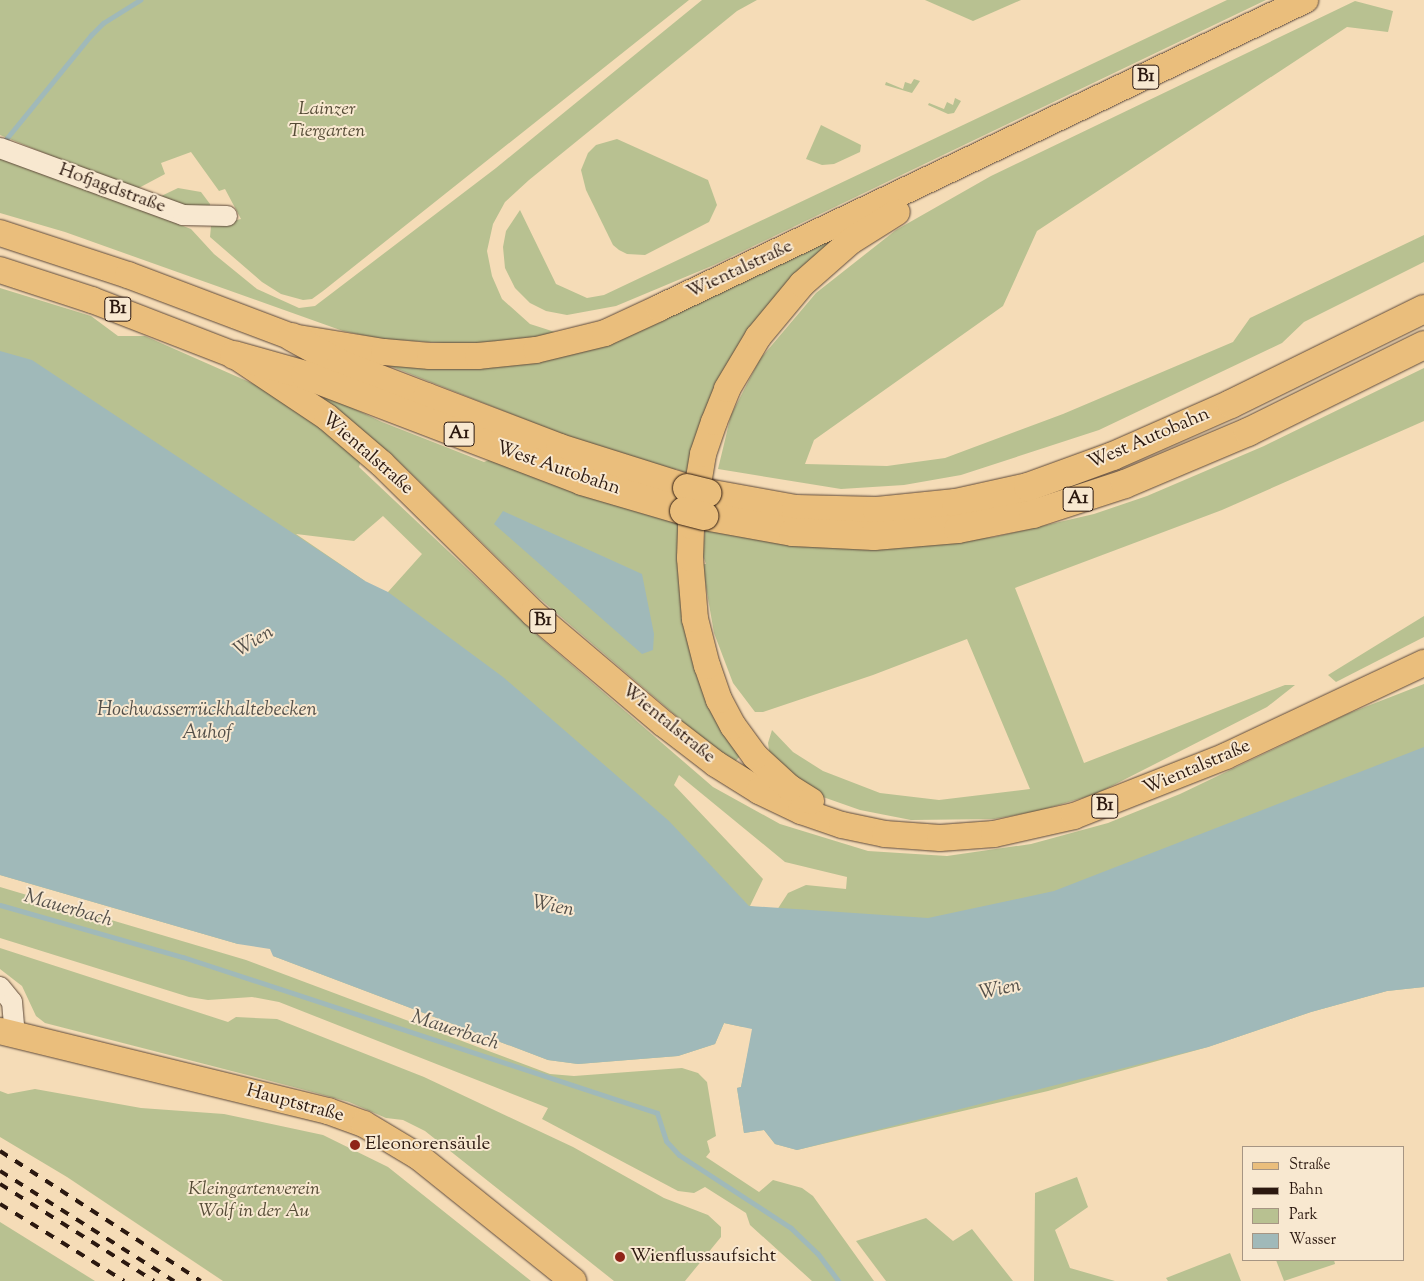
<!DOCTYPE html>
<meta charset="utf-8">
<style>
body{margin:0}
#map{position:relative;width:1424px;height:1281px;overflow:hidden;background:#f5dcb7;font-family:"Sorts Mill Goudy",serif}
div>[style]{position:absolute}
.green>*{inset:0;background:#b8c191}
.water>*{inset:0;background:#a0b9b9}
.stream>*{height:5px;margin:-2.5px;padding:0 2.5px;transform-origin:2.5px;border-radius:2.5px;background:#a0b9b9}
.roads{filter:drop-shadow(0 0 1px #5e4939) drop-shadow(0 0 1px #5e4939)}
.minor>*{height:20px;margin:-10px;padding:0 10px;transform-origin:10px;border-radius:10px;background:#f8e8d0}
.major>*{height:26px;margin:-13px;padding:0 13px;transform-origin:13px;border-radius:13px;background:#eabe7c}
.highway>*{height:28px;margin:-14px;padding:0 14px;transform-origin:14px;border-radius:14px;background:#eabe7c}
.rail>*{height:4px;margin-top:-2px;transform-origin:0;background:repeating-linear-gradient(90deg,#2b180f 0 9px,transparent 0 18px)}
.bridges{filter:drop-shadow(0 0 1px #2b180f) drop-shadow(0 0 1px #2b180f)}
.highway-bridge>*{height:28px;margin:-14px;padding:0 14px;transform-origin:14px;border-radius:14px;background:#eabe7c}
.dots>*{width:14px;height:14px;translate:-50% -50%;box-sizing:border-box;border:2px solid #f8e8d0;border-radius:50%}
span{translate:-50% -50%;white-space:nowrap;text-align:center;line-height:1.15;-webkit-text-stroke:4px #f8e8d0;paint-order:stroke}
.shield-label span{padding:1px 4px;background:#f8e8d0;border:1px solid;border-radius:4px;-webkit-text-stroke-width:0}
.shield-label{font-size:18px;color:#2b180f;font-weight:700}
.park-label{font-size:19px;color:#554b36;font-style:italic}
.street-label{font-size:19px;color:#2b180f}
.poi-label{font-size:19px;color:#2b180f}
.left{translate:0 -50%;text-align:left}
.water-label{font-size:20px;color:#54504a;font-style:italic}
.legend{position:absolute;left:1242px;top:1146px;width:162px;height:115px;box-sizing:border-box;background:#f8e8d0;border:1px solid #a69583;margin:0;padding:6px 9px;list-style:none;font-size:15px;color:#2b180f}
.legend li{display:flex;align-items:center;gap:10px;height:25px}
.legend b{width:25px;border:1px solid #a69583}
</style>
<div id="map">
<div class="green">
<div style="clip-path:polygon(0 0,689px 0,323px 291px,312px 299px,303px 300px,281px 294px,262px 282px,210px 237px,211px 226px,241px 219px,225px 189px,219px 191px,191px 152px,161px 163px,165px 174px,135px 190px,0 135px)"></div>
<div style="clip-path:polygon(702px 0,757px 0,737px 11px,529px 180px,505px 202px,493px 224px,487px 251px,492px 276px,502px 299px,530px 324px,555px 332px,557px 337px,475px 345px,381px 339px,343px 331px,65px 232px,0 213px,0 155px,191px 229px,214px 254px,257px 289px,299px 308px,315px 306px,496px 168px)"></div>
<div style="clip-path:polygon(925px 0,1021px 0,973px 21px)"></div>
<div style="clip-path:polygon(1227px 0,1266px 0,714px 265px,616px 306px,567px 315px,546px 311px,530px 303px,515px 288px,505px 268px,503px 247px,506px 231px,520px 210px,556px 284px,587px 298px,604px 295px)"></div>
<div style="clip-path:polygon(1355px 1px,1393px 11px,1388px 32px,1347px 27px,1037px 231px,1003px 306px,814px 440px,805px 464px,887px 466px,945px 458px,1063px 414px,1233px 342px,1250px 318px,1424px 235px,1424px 262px,1304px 322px,1282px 343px,1099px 430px,961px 475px,904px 485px,841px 489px,718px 469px,731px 415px,760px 359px,816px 293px,896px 230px,991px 176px)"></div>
<div style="clip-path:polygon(914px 79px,920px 81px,912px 93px,885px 85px,886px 82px,903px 89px,905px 82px,911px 84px)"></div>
<div style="clip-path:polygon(955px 98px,961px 101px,954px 113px,948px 114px,928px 105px,929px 103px,944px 109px,947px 102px,953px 105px)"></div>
<div style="clip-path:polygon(821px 125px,861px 145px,860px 152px,834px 164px,822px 165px,806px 159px)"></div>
<div style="clip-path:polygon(617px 139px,708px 180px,717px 205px,709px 222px,645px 255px,627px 254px,619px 250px,613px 245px,586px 190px,581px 170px,588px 153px,596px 145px)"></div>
<div style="clip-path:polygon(178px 188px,201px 192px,210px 204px,209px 212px,155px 199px)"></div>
<div style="clip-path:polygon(849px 231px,817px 260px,688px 474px,676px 469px,673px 474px,615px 455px,385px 364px,494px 365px)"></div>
<div style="clip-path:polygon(0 288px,91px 316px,118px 336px,145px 336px,265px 389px,311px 419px,361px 460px,359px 467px,537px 635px,713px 787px,780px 824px,868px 851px,947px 856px,1031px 844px,1108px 823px,1180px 794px,1347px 714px,1424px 684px,1424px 987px,1387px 991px,1311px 1012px,1208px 1047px,1048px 1091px,797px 1150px,775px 1144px,764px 1130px,744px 1133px,737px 1088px,741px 1087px,777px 910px,788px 893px,806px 885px,846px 889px,847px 877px,785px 862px,679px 775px,674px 785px,763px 879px,750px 906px,768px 910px,743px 1027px,724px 1023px,715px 1044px,678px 1056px,578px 1064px,548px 1060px,273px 956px,388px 592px,422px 554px,383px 516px,354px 541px,296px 534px,365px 581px,238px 944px,0 875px)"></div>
<div style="clip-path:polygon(1424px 368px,1424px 421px,1222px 510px,1015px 588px,1084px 763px,1285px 685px,1295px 685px,1267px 707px,1096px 794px,1038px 811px,994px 819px,911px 820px,860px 810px,823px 797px,770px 757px,768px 743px,772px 730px,793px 752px,823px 771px,880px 793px,939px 800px,1030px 789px,967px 639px,873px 675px,763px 712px,755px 712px,733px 683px,714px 633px,702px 564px,706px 564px,703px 556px,705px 527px,888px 547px,994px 537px,1094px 514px,1147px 496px,1264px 446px)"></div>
<div style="clip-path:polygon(325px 395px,382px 422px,484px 462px,489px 460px,603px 501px,679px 523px,741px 755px,734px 763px,679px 723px,681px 720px,539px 598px,388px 451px,384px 452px,323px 401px)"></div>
<div style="clip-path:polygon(1424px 616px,1424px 637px,1336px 682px,1328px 675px)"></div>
<div style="clip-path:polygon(0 887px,246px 960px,550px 1074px,574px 1076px,682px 1068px,698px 1073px,707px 1082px,716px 1136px,707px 1141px,710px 1152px,706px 1157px,759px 1192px,773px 1180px,802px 1188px,813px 1196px,874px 1281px,812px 1281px,750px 1225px,746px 1213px,705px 1187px,694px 1193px,678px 1191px,542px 1119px,548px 1108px,279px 1002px,252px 997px,208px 1000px,189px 997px,0 938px)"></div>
<div style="clip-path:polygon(0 948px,228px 1022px,236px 1017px,277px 1019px,424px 1077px,573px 1147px,664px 1198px,708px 1215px,721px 1227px,721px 1237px,685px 1281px,614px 1281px,425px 1131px,403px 1120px,386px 1118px,349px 1102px,305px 1090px,45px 1023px,36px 1016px,22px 986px,0 969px)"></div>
<div style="clip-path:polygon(35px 1089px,141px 1108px,224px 1114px,323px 1135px,388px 1167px,531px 1281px,223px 1281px,67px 1177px,0 1137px,0 1091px,8px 1094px)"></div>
<div style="clip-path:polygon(1077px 1177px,1088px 1207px,1055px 1230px,1070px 1268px,1115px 1281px,1034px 1281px,1035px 1193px)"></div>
<div style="clip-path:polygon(926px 1218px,953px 1241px,972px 1229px,1013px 1281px,886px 1281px,856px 1241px)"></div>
<div style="clip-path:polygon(0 1222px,95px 1281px,0 1281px)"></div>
<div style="clip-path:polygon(1230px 1253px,1241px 1281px,1168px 1281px,1166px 1278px)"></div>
<div style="clip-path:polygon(1276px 1260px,1334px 1260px,1335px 1264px,1284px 1281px)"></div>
</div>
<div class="water">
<div style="clip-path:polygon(0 351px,32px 360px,365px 581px,388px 592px,503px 677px,669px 821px,749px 906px,928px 918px,1054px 891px,1424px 747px,1424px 987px,1387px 991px,1311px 1012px,1208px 1047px,797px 1150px,775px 1144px,764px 1130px,744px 1133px,737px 1088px,741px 1087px,752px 1029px,724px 1023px,715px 1044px,678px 1056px,578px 1064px,548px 1060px,273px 956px,270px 949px,238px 944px,0 875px)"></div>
<div style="clip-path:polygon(503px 511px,642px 574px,654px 634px,653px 650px,642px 654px,494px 524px)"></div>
</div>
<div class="stream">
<div style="left:2px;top:144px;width:141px;rotate:-50.8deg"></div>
<div style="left:91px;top:35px;width:17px;rotate:-45deg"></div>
<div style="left:103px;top:23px;width:44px;rotate:-31.9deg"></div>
<div style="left:0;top:905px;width:190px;rotate:15.9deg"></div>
<div style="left:183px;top:957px;width:499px;rotate:18.2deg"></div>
<div style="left:657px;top:1113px;width:29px;rotate:72deg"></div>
<div style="left:666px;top:1141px;width:19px;rotate:47deg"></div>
<div style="left:679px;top:1155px;width:134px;rotate:33.1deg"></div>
<div style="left:791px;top:1228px;width:37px;rotate:44deg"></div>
<div style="left:818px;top:1254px;width:34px;rotate:53deg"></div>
</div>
<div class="roads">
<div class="minor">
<div style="left:0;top:148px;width:195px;rotate:20.1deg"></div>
<div style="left:183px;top:215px;width:44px;rotate:1.3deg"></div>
<div style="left:0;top:987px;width:19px;rotate:51deg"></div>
<div style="left:12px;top:1002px;width:32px;rotate:85deg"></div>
</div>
<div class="major">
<div style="left:0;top:233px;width:135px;rotate:18.2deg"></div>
<div style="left:128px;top:275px;width:175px;rotate:20.7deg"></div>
<div style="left:292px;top:337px;width:93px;rotate:9.3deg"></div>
<div style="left:384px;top:352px;width:46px;rotate:5deg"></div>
<div style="left:430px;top:356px;width:48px"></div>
<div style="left:478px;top:356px;width:58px;rotate:-5.9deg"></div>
<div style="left:536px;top:350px;width:71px;rotate:-13.8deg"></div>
<div style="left:605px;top:333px;width:60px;rotate:-24.8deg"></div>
<div style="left:659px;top:308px;width:716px;rotate:-25.49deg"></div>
<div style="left:0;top:270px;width:97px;rotate:18.1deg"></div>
<div style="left:92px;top:300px;width:152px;rotate:21.2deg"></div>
<div style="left:234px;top:355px;width:112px;rotate:33.7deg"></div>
<div style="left:327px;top:417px;width:72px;rotate:40.5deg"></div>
<div style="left:382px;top:464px;width:212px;rotate:44.6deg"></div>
<div style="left:533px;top:613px;width:172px;rotate:40.3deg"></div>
<div style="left:664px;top:724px;width:66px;rotate:37.6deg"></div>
<div style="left:716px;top:764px;width:51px;rotate:32.1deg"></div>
<div style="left:759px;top:791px;width:47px;rotate:25.5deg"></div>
<div style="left:801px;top:811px;width:43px;rotate:18.9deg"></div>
<div style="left:842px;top:825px;width:44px;rotate:11.8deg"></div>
<div style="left:885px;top:834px;width:55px;rotate:4.2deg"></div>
<div style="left:940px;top:838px;width:54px;rotate:-4.2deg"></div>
<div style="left:994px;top:834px;width:82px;rotate:-12.7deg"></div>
<div style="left:1074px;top:816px;width:163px;rotate:-21.5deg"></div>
<div style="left:1226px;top:756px;width:219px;rotate:-25.2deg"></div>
<div style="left:811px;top:801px;width:25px;rotate:-148deg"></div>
<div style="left:790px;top:788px;width:47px;rotate:-137.6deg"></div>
<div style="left:755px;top:756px;width:37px;rotate:-126deg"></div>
<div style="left:733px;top:726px;width:30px;rotate:-118deg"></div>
<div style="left:719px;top:700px;width:36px;rotate:-109deg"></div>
<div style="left:707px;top:666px;width:49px;rotate:-104.3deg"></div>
<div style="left:695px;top:619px;width:61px;rotate:-94.7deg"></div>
<div style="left:690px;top:558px;width:32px;rotate:-88deg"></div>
<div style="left:691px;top:526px;width:73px;rotate:-80.5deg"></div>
<div style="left:703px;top:454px;width:34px;rotate:-71deg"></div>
<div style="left:714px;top:422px;width:35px;rotate:-68deg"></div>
<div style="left:727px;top:389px;width:61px;rotate:-59.2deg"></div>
<div style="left:758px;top:337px;width:69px;rotate:-50.3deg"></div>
<div style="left:802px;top:284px;width:65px;rotate:-41.3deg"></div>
<div style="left:851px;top:241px;width:54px;rotate:-32.2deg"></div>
<div style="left:0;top:1031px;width:338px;rotate:13.7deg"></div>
<div style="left:328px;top:1111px;width:38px;rotate:20deg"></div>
<div style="left:364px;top:1124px;width:64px;rotate:31deg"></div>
<div style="left:419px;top:1157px;width:198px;rotate:38.8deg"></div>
</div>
<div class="highway">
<div style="left:292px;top:337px;width:56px;rotate:28.9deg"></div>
<div style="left:341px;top:364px;width:92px;rotate:21deg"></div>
<div style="left:427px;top:397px;width:142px;rotate:21deg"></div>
<div style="left:560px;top:448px;width:133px;rotate:17.5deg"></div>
<div style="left:234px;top:355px;width:74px;rotate:15.7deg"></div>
<div style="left:305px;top:375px;width:297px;rotate:20.9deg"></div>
<div style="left:582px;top:481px;width:106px;rotate:16.4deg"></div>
<div style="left:707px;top:493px;width:90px;rotate:10.2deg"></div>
<div style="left:796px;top:509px;width:81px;rotate:1.4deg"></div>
<div style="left:877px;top:511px;width:79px;rotate:-5.8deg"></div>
<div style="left:956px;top:503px;width:74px;rotate:-12.5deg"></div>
<div style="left:1028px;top:487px;width:90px;rotate:-20deg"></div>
<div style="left:1113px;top:456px;width:129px;rotate:-23.8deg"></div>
<div style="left:1231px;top:404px;width:215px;rotate:-26.2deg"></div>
<div style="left:704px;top:516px;width:90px;rotate:10.2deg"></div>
<div style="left:793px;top:532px;width:81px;rotate:2.8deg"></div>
<div style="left:874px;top:536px;width:84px;rotate:-4.8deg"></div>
<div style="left:958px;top:529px;width:76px;rotate:-11.3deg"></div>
<div style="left:1033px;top:514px;width:97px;rotate:-18.1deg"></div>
<div style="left:1125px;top:484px;width:134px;rotate:-22.9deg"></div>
<div style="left:1248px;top:432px;width:196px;rotate:-26.3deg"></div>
</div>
</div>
<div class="rail">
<div style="left:0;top:1151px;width:239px;rotate:32.9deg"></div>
<div style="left:0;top:1171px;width:206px;rotate:32.3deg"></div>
<div style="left:0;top:1184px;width:182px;rotate:32.2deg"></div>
<div style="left:0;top:1204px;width:146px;rotate:31.8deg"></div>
</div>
<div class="bridges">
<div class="highway-bridge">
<div style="left:687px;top:488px;width:21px;rotate:14deg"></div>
<div style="left:684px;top:511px;width:21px;rotate:14deg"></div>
</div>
</div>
<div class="dots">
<div style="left:355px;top:1145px;background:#8f2418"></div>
<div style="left:620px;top:1257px;background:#8f2418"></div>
</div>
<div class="shield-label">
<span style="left:1146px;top:77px">B1</span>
<span style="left:118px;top:309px">B1</span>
<span style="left:459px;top:434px">A1</span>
<span style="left:1078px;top:499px">A1</span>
<span style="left:543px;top:621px">B1</span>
<span style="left:1105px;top:806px">B1</span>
</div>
<div class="park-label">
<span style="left:327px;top:121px">Lainzer<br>Tiergarten</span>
<span style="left:254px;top:1201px">Kleingartenverein<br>Wolf in der Au</span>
</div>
<div class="street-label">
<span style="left:112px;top:189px;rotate:20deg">Hofjagdstraße</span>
<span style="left:740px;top:270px;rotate:-25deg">Wientalstraße</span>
<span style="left:1149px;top:439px;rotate:-23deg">West Autobahn</span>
<span style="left:367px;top:454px;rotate:41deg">Wientalstraße</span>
<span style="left:558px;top:469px;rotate:19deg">West Autobahn</span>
<span style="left:668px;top:724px;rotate:39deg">Wientalstraße</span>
<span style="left:1197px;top:768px;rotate:-23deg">Wientalstraße</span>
<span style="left:295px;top:1104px;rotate:15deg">Hauptstraße</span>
</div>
<div class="poi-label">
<span class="left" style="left:365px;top:1145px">Eleonorensäule</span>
<span class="left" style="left:630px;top:1257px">Wienflussaufsicht</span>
</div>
<div class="water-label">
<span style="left:254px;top:642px;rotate:-31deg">Wien</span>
<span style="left:207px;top:722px">Hochwasserrückhaltebecken<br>Auhof</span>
<span style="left:553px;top:907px;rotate:11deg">Wien</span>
<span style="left:68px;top:909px;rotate:16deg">Mauerbach</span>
<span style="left:1000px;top:990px;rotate:-12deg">Wien</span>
<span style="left:455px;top:1031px;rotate:18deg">Mauerbach</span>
</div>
<ul class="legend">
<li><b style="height:6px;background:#eabe7c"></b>Straße</li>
<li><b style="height:6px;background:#2b180f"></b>Bahn</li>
<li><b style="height:14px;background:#b8c191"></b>Park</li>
<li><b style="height:14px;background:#a0b9b9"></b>Wasser</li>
</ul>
</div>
